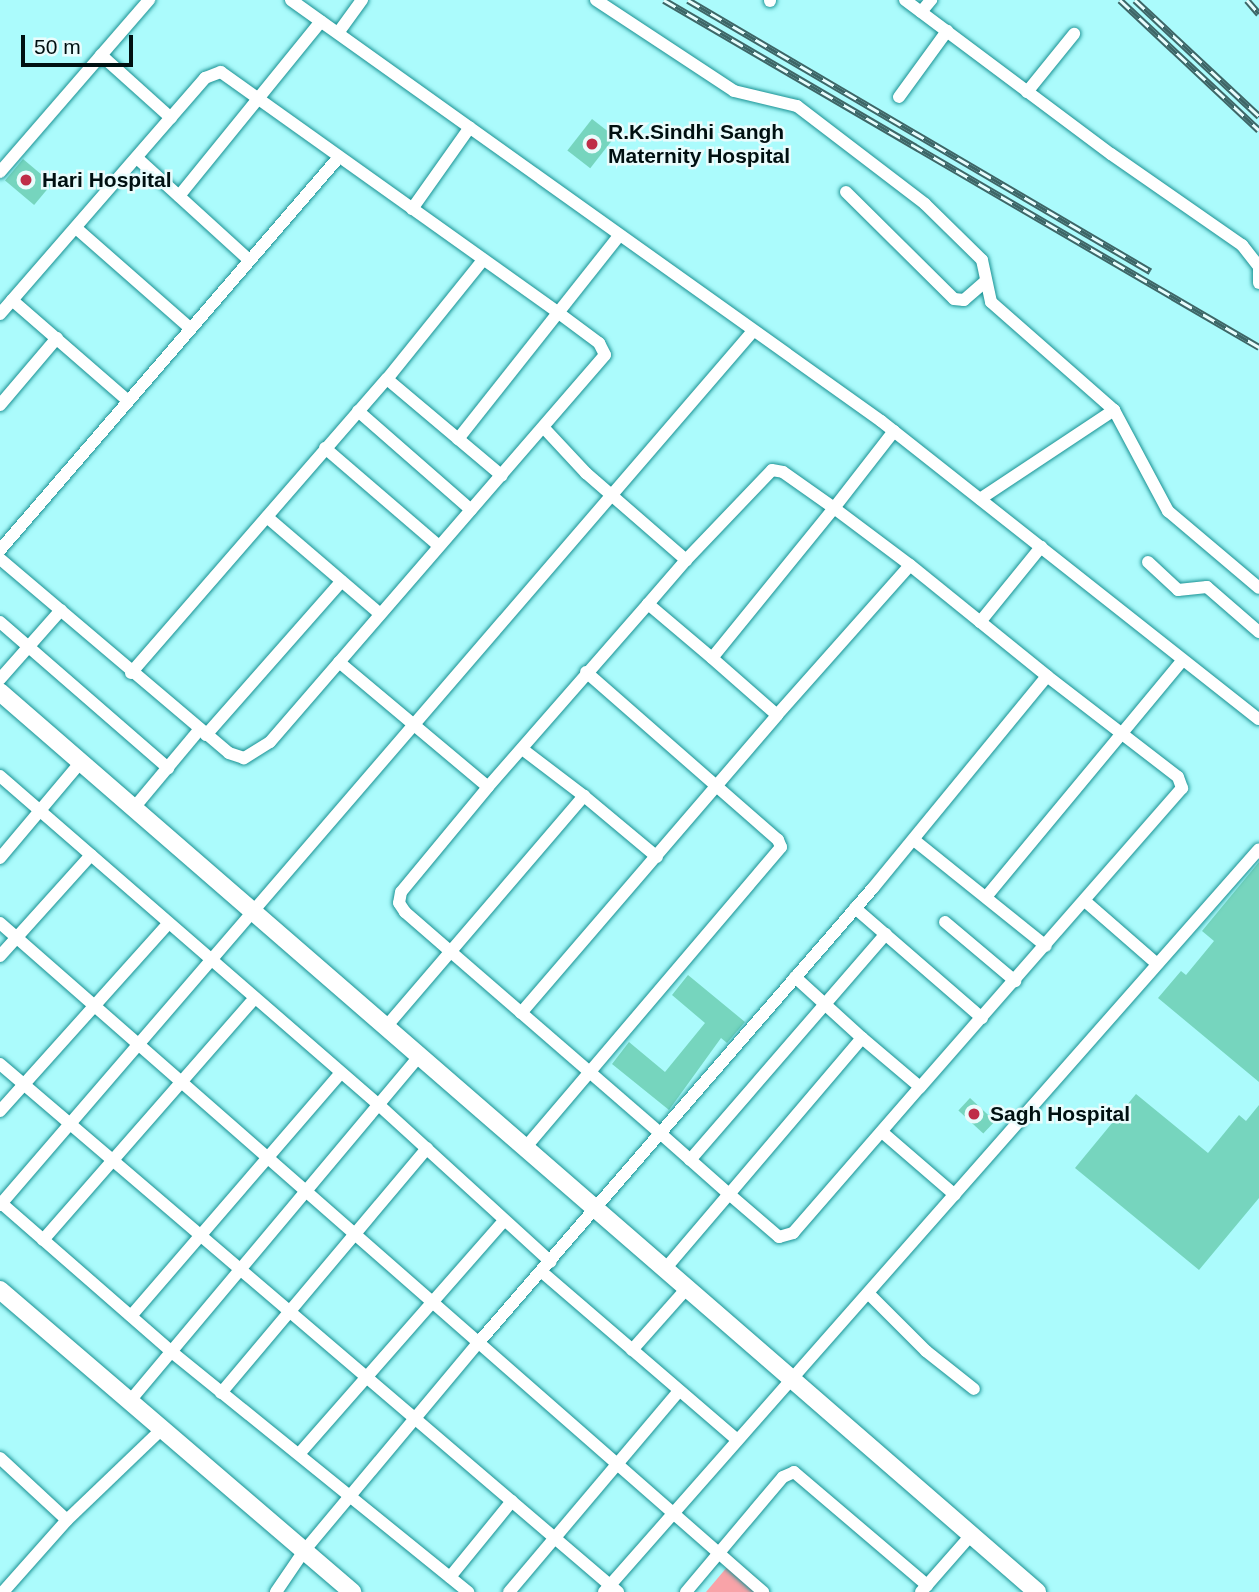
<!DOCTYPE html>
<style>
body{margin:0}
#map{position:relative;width:1259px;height:1592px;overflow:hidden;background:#abfbfc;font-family:Helvetica,sans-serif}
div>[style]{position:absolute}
.green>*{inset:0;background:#f8a3a8}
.building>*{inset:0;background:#76d5be;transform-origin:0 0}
.roads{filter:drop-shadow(0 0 2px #199193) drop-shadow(0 0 2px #199193)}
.street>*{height:12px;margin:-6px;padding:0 6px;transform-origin:6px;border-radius:6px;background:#fff}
.secondary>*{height:18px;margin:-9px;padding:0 9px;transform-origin:9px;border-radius:9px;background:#fff}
.rail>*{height:7px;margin-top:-3.5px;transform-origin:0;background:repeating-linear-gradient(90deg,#e9fcfc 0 13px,#3e6667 0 26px);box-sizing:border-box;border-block:2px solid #3e6667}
.dots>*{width:19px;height:19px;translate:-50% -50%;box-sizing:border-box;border:4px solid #e9fcfc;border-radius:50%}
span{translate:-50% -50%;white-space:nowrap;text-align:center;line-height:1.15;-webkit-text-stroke:5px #e9fcfc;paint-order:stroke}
.poi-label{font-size:21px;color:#001011;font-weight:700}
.left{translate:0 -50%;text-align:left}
.scale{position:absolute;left:21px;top:35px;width:112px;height:32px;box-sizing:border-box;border:4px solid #001011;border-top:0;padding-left:9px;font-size:21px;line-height:24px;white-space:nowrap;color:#001011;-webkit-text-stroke:5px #e9fcfc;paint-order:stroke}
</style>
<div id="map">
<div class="green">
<div style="clip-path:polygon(733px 1560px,770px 1592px,706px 1592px)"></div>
</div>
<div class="building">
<div style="left:592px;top:119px;width:29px;height:40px;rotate:38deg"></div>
<div style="left:23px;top:159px;width:38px;height:28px;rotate:40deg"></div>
<div style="clip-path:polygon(1259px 862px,1259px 1082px,1158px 998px,1181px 971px,1186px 975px,1214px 941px,1202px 931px)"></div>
<div style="clip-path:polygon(688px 975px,745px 1022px,727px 1043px,721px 1038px,669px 1110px,612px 1064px,629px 1042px,665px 1072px,705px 1023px,672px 995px)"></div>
<div style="clip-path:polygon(1136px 1094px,1208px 1153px,1239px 1115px,1246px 1121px,1259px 1105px,1259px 1198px,1199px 1270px,1075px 1168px)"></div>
<div style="left:970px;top:1098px;width:34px;height:17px;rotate:43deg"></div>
</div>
<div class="roads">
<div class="street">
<div style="left:291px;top:0;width:725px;rotate:35.51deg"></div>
<div style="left:881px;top:421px;width:481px;rotate:38.3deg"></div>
<div style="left:596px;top:0;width:165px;rotate:33.4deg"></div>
<div style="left:734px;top:91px;width:65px;rotate:13.4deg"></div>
<div style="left:797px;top:106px;width:161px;rotate:37.4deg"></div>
<div style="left:925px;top:204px;width:80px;rotate:44.5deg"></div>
<div style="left:982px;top:260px;width:43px;rotate:77.9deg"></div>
<div style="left:991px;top:302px;width:164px;rotate:41.3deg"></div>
<div style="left:905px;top:0;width:257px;rotate:36.8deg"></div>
<div style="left:1111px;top:154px;width:160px;rotate:34.8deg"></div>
<div style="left:1242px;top:245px;width:28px;rotate:52deg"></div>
<div style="left:1259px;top:267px;width:16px;rotate:90deg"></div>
<div style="left:770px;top:1px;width:1px;rotate:-90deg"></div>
<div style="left:921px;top:12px;width:16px;rotate:-50deg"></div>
<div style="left:338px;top:33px;width:41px;rotate:-54deg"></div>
<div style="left:101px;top:55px;width:94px;rotate:42deg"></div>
<div style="left:1027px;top:92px;width:75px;rotate:-51deg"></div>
<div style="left:899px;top:97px;width:82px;rotate:-54deg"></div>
<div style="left:137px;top:158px;width:150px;rotate:42.3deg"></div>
<div style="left:0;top:172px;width:228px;rotate:-49.1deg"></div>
<div style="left:846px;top:192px;width:152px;rotate:44.7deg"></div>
<div style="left:954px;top:299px;width:10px;rotate:6deg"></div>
<div style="left:964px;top:300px;width:28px;rotate:-41deg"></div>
<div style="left:179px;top:196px;width:225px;rotate:-50.9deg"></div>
<div style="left:412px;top:209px;width:100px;rotate:-54.7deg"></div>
<div style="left:76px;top:228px;width:152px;rotate:41.3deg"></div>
<div style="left:12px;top:300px;width:154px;rotate:41deg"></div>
<div style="left:0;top:314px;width:313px;rotate:-49deg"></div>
<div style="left:205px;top:78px;width:17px;rotate:-21deg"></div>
<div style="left:221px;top:72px;width:417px;rotate:35.5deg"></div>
<div style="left:560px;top:314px;width:49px;rotate:36.6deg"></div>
<div style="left:599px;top:343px;width:13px;rotate:63deg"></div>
<div style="left:605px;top:355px;width:512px;rotate:130.88deg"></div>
<div style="left:270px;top:742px;width:31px;rotate:148deg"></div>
<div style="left:244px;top:758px;width:16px;rotate:-162deg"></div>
<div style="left:229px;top:753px;width:300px;rotate:-139.7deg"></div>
<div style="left:387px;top:379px;width:150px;rotate:40.1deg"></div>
<div style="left:0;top:405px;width:88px;rotate:-49.6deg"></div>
<div style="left:358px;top:411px;width:150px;rotate:41.2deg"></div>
<div style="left:544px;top:428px;width:62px;rotate:47deg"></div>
<div style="left:586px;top:473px;width:133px;rotate:41deg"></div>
<div style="left:686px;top:560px;width:124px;rotate:-46.3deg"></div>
<div style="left:772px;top:470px;width:11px;rotate:10deg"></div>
<div style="left:783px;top:472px;width:62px;rotate:35.2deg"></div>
<div style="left:834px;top:508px;width:193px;rotate:129.1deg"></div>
<div style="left:712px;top:658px;width:84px;rotate:-139.8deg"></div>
<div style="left:648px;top:604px;width:58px;rotate:-49.2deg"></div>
<div style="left:894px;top:431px;width:98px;rotate:127.9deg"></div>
<div style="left:834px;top:508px;width:95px;rotate:36.9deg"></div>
<div style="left:458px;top:439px;width:259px;rotate:-51.6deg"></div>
<div style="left:325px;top:448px;width:150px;rotate:40.7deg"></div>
<div style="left:980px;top:499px;width:161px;rotate:-33.6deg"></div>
<div style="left:1114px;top:410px;width:115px;rotate:61.9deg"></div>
<div style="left:1168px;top:511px;width:119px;rotate:40.2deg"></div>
<div style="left:267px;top:517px;width:149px;rotate:40.6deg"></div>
<div style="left:0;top:550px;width:519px;rotate:-49.22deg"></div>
<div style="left:1148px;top:562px;width:41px;rotate:43deg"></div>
<div style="left:1178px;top:590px;width:29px;rotate:-6deg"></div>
<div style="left:1207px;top:587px;width:69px;rotate:40.9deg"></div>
<div style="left:648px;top:604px;width:243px;rotate:131.2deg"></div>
<div style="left:488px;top:787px;width:136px;rotate:129.6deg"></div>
<div style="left:401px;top:892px;width:11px;rotate:100deg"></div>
<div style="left:399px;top:903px;width:11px;rotate:56deg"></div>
<div style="left:405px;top:912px;width:61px;rotate:41deg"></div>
<div style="left:451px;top:952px;width:276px;rotate:40.9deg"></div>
<div style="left:660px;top:1133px;width:92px;rotate:41.5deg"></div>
<div style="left:729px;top:1194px;width:66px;rotate:40.7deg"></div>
<div style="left:779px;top:1237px;width:15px;rotate:-16deg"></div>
<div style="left:793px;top:1233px;width:194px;rotate:-49deg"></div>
<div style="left:920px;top:1087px;width:76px;rotate:-139.8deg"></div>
<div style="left:862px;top:1038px;width:205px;rotate:130.4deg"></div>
<div style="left:729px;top:1194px;width:99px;rotate:130.5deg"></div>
<div style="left:0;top:622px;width:223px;rotate:41deg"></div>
<div style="left:980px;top:622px;width:97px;rotate:-50.9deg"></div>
<div style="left:339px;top:662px;width:194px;rotate:40deg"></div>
<div style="left:131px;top:673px;width:390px;rotate:-49deg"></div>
<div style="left:387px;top:379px;width:153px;rotate:-51.1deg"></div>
<div style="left:0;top:679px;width:92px;rotate:-48.5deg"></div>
<div style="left:777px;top:715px;width:200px;rotate:-48.4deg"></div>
<div style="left:910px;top:565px;width:176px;rotate:39deg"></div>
<div style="left:206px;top:735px;width:205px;rotate:-48.6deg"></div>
<div style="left:0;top:776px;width:503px;rotate:40.97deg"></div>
<div style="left:380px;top:1106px;width:231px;rotate:42.4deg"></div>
<div style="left:584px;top:796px;width:95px;rotate:39.9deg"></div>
<div style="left:133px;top:809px;width:104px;rotate:-50.1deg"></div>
<div style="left:914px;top:840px;width:169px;rotate:38.8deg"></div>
<div style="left:0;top:858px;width:124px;rotate:-49.9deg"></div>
<div style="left:986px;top:897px;width:308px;rotate:-50.3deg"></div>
<div style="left:1086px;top:902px;width:94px;rotate:41.1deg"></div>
<div style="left:855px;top:908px;width:168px;rotate:40.9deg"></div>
<div style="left:945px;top:922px;width:92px;rotate:40.1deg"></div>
<div style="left:0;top:923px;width:1015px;rotate:41.24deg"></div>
<div style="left:0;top:956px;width:136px;rotate:-48deg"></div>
<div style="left:795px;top:977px;width:91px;rotate:42.3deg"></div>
<div style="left:521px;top:1013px;width:393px;rotate:-49.3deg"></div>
<div style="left:777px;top:715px;width:86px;rotate:-138.8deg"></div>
<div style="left:385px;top:1028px;width:306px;rotate:-49.4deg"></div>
<div style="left:584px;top:796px;width:78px;rotate:-142.8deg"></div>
<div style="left:0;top:1064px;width:813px;rotate:40.51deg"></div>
<div style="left:0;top:1111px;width:251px;rotate:-48.1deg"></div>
<div style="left:882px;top:1132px;width:96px;rotate:40.8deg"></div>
<div style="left:525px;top:1148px;width:395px;rotate:-49.6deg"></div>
<div style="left:781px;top:847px;width:8px;rotate:-113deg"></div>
<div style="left:778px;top:840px;width:255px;rotate:-138.8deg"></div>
<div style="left:690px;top:1160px;width:299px;rotate:-49.1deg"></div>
<div style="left:0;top:1202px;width:230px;rotate:41.1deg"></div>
<div style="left:173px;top:1353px;width:380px;rotate:39deg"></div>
<div style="left:0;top:1205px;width:1154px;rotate:-49.25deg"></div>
<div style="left:43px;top:1240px;width:320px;rotate:-48.8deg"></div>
<div style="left:542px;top:1272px;width:257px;rotate:40.7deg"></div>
<div style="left:869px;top:1294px;width:81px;rotate:45deg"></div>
<div style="left:926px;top:1351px;width:61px;rotate:38.4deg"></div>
<div style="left:131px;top:1316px;width:321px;rotate:-49.2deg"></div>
<div style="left:632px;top:1350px;width:83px;rotate:-48.4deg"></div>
<div style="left:221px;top:1393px;width:320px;rotate:-49.9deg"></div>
<div style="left:129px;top:1402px;width:451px;rotate:-50deg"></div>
<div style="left:299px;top:1454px;width:310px;rotate:-48.7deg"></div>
<div style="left:0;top:1458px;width:91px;rotate:42.8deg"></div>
<div style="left:450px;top:1577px;width:98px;rotate:-50.8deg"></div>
<div style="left:3px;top:1592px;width:96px;rotate:-48.4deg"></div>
<div style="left:67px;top:1520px;width:132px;rotate:-43.8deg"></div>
<div style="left:276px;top:1592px;width:50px;rotate:-55.7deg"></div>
<div style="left:304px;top:1551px;width:273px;rotate:-50.1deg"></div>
<div style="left:479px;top:1342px;width:601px;rotate:-49.05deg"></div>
<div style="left:873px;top:888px;width:274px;rotate:-50.6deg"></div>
<div style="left:1047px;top:676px;width:165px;rotate:37.6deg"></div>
<div style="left:1178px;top:777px;width:12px;rotate:70deg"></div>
<div style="left:1182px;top:788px;width:398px;rotate:131.2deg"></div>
<div style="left:509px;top:1592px;width:263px;rotate:-49.8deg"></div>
<div style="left:604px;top:1592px;width:990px;rotate:-48.6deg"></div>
<div style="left:686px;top:1592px;width:150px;rotate:-49.9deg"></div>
<div style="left:783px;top:1477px;width:12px;rotate:-24deg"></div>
<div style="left:794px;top:1472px;width:175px;rotate:40.4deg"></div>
<div style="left:921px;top:1592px;width:76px;rotate:-48.7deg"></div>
</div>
<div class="secondary">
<div style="left:0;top:692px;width:1373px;rotate:40.95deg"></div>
<div style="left:0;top:1290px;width:464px;rotate:40.6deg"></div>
</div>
</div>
<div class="rail">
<div style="left:664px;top:0;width:689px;rotate:30.25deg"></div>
<div style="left:688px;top:0;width:536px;rotate:30.4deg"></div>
<div style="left:1120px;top:0;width:190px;rotate:43.1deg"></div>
<div style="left:1135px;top:0;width:170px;rotate:43.1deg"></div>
<div style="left:1247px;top:0;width:18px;rotate:49deg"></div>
</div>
<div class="dots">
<div style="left:592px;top:144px;background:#bf2e48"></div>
<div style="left:26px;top:180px;background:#bf2e48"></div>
<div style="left:974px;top:1114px;background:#bf2e48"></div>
</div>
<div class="poi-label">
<span class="left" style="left:608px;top:144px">R.K.Sindhi Sangh<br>Maternity Hospital</span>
<span class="left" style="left:42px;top:180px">Hari Hospital</span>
<span class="left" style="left:990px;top:1114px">Sagh Hospital</span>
</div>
<div class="scale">50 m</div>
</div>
